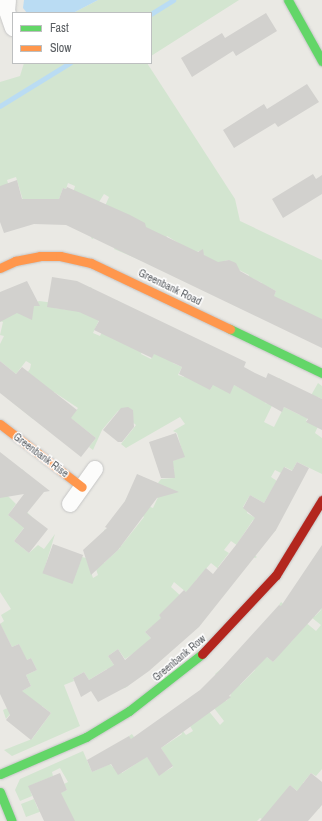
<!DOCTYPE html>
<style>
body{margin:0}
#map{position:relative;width:322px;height:821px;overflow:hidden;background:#eae9e4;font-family:"Archivo Narrow",sans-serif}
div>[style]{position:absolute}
.green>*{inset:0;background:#d3e5d0}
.water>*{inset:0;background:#badcf3}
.stream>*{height:4.5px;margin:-2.25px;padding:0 2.25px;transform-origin:2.25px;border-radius:2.25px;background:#badcf3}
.building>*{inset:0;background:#d2d1ce;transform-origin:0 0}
.roads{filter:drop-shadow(0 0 1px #c5c5c5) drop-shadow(0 0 1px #c5c5c5)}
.street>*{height:16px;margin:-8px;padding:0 8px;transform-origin:8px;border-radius:8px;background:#fcfcfb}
.fast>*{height:9px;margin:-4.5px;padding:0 4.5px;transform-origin:4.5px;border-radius:4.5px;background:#63d668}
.slow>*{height:9px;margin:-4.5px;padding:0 4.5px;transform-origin:4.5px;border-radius:4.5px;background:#ff974d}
.jam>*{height:9px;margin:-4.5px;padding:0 4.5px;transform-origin:4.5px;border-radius:4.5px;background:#b3261e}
span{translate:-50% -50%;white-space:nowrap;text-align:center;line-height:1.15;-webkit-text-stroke:3px #fff;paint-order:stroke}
.street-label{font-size:11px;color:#5a5e62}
.legend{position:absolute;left:12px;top:12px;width:140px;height:52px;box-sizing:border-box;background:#fff;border:1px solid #bdbfc0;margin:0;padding:5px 7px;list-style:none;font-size:12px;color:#5a5e62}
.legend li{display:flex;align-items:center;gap:8px;height:20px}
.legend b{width:20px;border:1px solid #bdbfc0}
</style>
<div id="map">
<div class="green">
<div style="clip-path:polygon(98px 0,239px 0,151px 56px,151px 13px,73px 13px)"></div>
<div style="clip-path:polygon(24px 63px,147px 63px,235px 199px,240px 221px,322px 260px,322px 319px,263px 318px,276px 291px,266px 286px,259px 289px,262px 283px,252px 278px,235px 304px,249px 275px,237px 269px,229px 260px,224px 261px,209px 292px,204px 254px,199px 251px,195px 253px,167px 236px,152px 265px,114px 249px,129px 216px,103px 217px,93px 239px,91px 238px,109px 197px,104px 194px,99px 202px,64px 224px,75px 186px,68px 183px,66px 189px,63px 188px,59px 199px,30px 224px,16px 177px,7px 180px,14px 203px,0 186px,0 82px,20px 76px)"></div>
<div style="clip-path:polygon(90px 287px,92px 288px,80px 312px,100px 318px,93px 333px,100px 336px,117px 300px,147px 341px,141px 354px,151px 359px,163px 336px,173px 363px,182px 367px,178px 375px,184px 377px,197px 350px,210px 390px,228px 354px,234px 385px,265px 401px,266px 404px,279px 378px,284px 381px,264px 422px,274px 427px,284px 407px,300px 415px,318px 383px,322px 386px,322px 399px,318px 397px,306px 421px,319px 424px,315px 433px,322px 438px,322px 474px,297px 462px,293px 469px,295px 472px,285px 467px,281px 473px,275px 470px,271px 477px,277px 481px,264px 503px,250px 495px,243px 507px,248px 510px,247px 513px,276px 530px,272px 533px,253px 520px,237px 544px,257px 557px,255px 558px,231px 541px,224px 550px,229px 553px,218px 567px,236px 583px,211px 563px,196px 580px,192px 597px,174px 582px,171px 587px,183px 598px,159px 615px,182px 638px,158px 632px,152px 626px,145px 632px,151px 638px,143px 647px,125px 659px,118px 649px,108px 656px,128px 686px,125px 688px,119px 689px,107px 669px,89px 680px,84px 672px,73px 678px,74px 681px,64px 685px,80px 726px,12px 756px,4px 750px,32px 739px,51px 713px,42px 706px,15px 708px,6px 719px,3px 710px,10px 707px,18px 693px,31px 686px,26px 675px,37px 670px,31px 658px,0 673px,24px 655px,19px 644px,12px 647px,0 624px,4px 621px,1px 615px,11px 609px,0 592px,0 498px,22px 469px,24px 471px,6px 494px,16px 504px,8px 515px,18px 523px,27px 512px,32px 517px,14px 541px,29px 553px,38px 545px,44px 549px,55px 534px,45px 567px,51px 576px,72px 582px,82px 557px,86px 558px,93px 578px,98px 575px,88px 545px,104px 563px,120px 548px,104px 531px,105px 529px,121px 546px,144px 517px,125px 501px,127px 498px,153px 508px,159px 495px,167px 495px,158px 483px,161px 479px,174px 478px,174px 468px,160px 465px,184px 457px,177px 433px,173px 431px,185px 424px,180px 417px,126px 448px,121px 444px,136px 425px,129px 419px,133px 410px,125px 408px,118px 411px,102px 430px,93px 450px,89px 447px,96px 438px,72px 419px,56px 437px,78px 408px,54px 392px,33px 419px,7px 398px,30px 369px,31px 364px,26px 361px,16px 374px,0 361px,0 344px,4px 336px,0 335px,3px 322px,0 321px,39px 301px,54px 303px,54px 308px,70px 310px,80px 306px)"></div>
<div style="clip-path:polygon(322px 589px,322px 769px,316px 776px,311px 773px,303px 783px,315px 794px,311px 799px,320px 807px,319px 809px,290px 785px,266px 821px,260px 818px,257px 821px,75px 821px,42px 811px,26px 817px,21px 804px,34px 799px,38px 809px,62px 799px,60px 793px,67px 790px,64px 784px,68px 782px,60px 768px,52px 772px,53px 776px,29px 786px,32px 796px,20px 801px,15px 790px,20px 779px,83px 751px,92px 772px,110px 764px,113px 767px,117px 765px,122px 773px,143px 759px,129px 736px,132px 734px,159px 775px,173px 767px,161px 748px,182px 734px,168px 713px,186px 735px,193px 731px,190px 726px,195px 694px,220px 725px,224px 721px,214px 708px,224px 699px,226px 701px,230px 697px,231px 693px,215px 674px,222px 668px,240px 685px,255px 670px,238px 652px,267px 657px,273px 662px,278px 656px,284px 637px,291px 642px,305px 625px,279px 605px,281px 602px,316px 631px,321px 625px,306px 613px,307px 610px,315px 616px,321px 610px)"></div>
</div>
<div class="water">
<div style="clip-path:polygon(24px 0,98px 0,73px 13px,27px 13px,23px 8px)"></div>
</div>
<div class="stream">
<div style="left:151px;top:14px;width:26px;rotate:-32deg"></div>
<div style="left:0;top:106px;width:82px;rotate:-31.6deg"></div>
</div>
<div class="building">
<div style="clip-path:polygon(266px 13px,277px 31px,236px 56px,233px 51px,192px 77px,181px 58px,222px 33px,225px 38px)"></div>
<div style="clip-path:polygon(307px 84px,319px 102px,278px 127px,275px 123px,234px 148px,223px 130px,264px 104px,267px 109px)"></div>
<div style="clip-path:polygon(313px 174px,316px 179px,322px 175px,322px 194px,283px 218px,272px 199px)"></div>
<div style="clip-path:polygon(17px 180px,22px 199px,59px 199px,63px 188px,66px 189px,67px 187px,130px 215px,145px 223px,146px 227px,198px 252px,203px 249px,204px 255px,218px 262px,229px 260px,236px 263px,240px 271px,276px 291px,274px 296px,322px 319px,322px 348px,66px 225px,34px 224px,4px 233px,0 222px,0 186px)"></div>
<div style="clip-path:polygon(52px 277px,77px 281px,246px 362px,244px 367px,255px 373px,266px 378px,268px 373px,322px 399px,322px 430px,306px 422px,308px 419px,284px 407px,282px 412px,234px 385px,230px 394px,213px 385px,210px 390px,179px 374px,182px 367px,154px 354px,152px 358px,94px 330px,99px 321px,79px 312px,47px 307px)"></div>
<div style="clip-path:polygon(27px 281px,40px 306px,34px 306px,32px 320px,17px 313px,0 322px,0 292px)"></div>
<div style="clip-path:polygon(0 361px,16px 374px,22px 367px,77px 410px,71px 418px,96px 438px,81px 457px,0 393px)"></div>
<div style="clip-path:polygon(128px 407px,133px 410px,134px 427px,122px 442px,118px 442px,103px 430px,121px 408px)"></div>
<div style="clip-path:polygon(176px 433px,185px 457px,173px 461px,175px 478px,161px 478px,149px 442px)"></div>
<div style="clip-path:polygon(0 452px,50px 491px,44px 492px,27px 513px,48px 529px,29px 553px,14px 541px,24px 528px,8px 515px,24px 494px,0 498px)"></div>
<div style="clip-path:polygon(297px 462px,309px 468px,276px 530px,199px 627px,149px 671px,128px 686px,98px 702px,91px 691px,81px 697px,73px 678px,84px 672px,89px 680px,114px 665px,108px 656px,118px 649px,125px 660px,151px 638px,145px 632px,161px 618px,159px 615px,184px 590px,186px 592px,206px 568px,213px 574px,236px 545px,255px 518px,243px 508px,250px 495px,264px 503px,284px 467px,292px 471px)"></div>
<div style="clip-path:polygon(137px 474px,179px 492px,157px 498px,118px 550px,91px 575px,83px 550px,107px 528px,105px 527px,125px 501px)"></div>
<div style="left:53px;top:544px;width:32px;height:31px;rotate:20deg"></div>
<div style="clip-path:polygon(322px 545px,322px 608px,273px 662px,267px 657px,229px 696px,231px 697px,161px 748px,173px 766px,159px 776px,147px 757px,118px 775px,111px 764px,92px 772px,87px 760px,129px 736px,131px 739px,200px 690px,219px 671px,279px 605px,281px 606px)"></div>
<div style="clip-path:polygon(0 623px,12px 647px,19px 644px,27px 660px,31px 658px,37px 670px,26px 675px,31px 686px,22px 691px,51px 713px,31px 740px,6px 720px,10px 715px,0 694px)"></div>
<div style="clip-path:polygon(60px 773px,67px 790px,61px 793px,75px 821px,44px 821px,28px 786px)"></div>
<div style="clip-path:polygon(311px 773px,322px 782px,322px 805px,308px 821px,260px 821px,290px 785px,297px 791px)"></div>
</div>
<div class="roads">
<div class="street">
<div style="left:8px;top:0;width:11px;rotate:95deg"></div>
<div style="left:7px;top:11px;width:18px;rotate:71deg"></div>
<div style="left:70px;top:504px;width:43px;rotate:-54.5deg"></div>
</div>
<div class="fast">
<div style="left:288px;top:0;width:70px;rotate:60.9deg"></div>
<div style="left:230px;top:329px;width:102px;rotate:25.6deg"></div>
<div style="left:0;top:774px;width:94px;rotate:-23.3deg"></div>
<div style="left:86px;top:737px;width:50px;rotate:-31.2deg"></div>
<div style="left:129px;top:711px;width:93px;rotate:-38deg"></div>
<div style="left:0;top:792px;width:31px;rotate:68deg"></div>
</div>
<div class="slow">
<div style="left:0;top:268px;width:17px;rotate:-25deg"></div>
<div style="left:15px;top:261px;width:25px;rotate:-11deg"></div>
<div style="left:40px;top:256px;width:20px"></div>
<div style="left:60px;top:256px;width:32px;rotate:13deg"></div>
<div style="left:91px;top:263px;width:154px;rotate:25.4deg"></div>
<div style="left:0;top:424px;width:103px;rotate:37.5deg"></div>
</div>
<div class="jam">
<div style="left:202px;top:654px;width:108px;rotate:-46.9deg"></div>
<div style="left:276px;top:575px;width:88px;rotate:-58.5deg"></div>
</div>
</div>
<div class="street-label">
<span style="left:170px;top:287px;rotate:26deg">Greenbank Road</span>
<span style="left:41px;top:455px;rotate:37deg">Greenbank Rise</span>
<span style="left:179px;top:658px;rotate:-40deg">Greenbank Row</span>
</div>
<ul class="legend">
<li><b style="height:5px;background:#63d668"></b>Fast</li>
<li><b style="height:5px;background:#ff974d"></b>Slow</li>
</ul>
</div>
